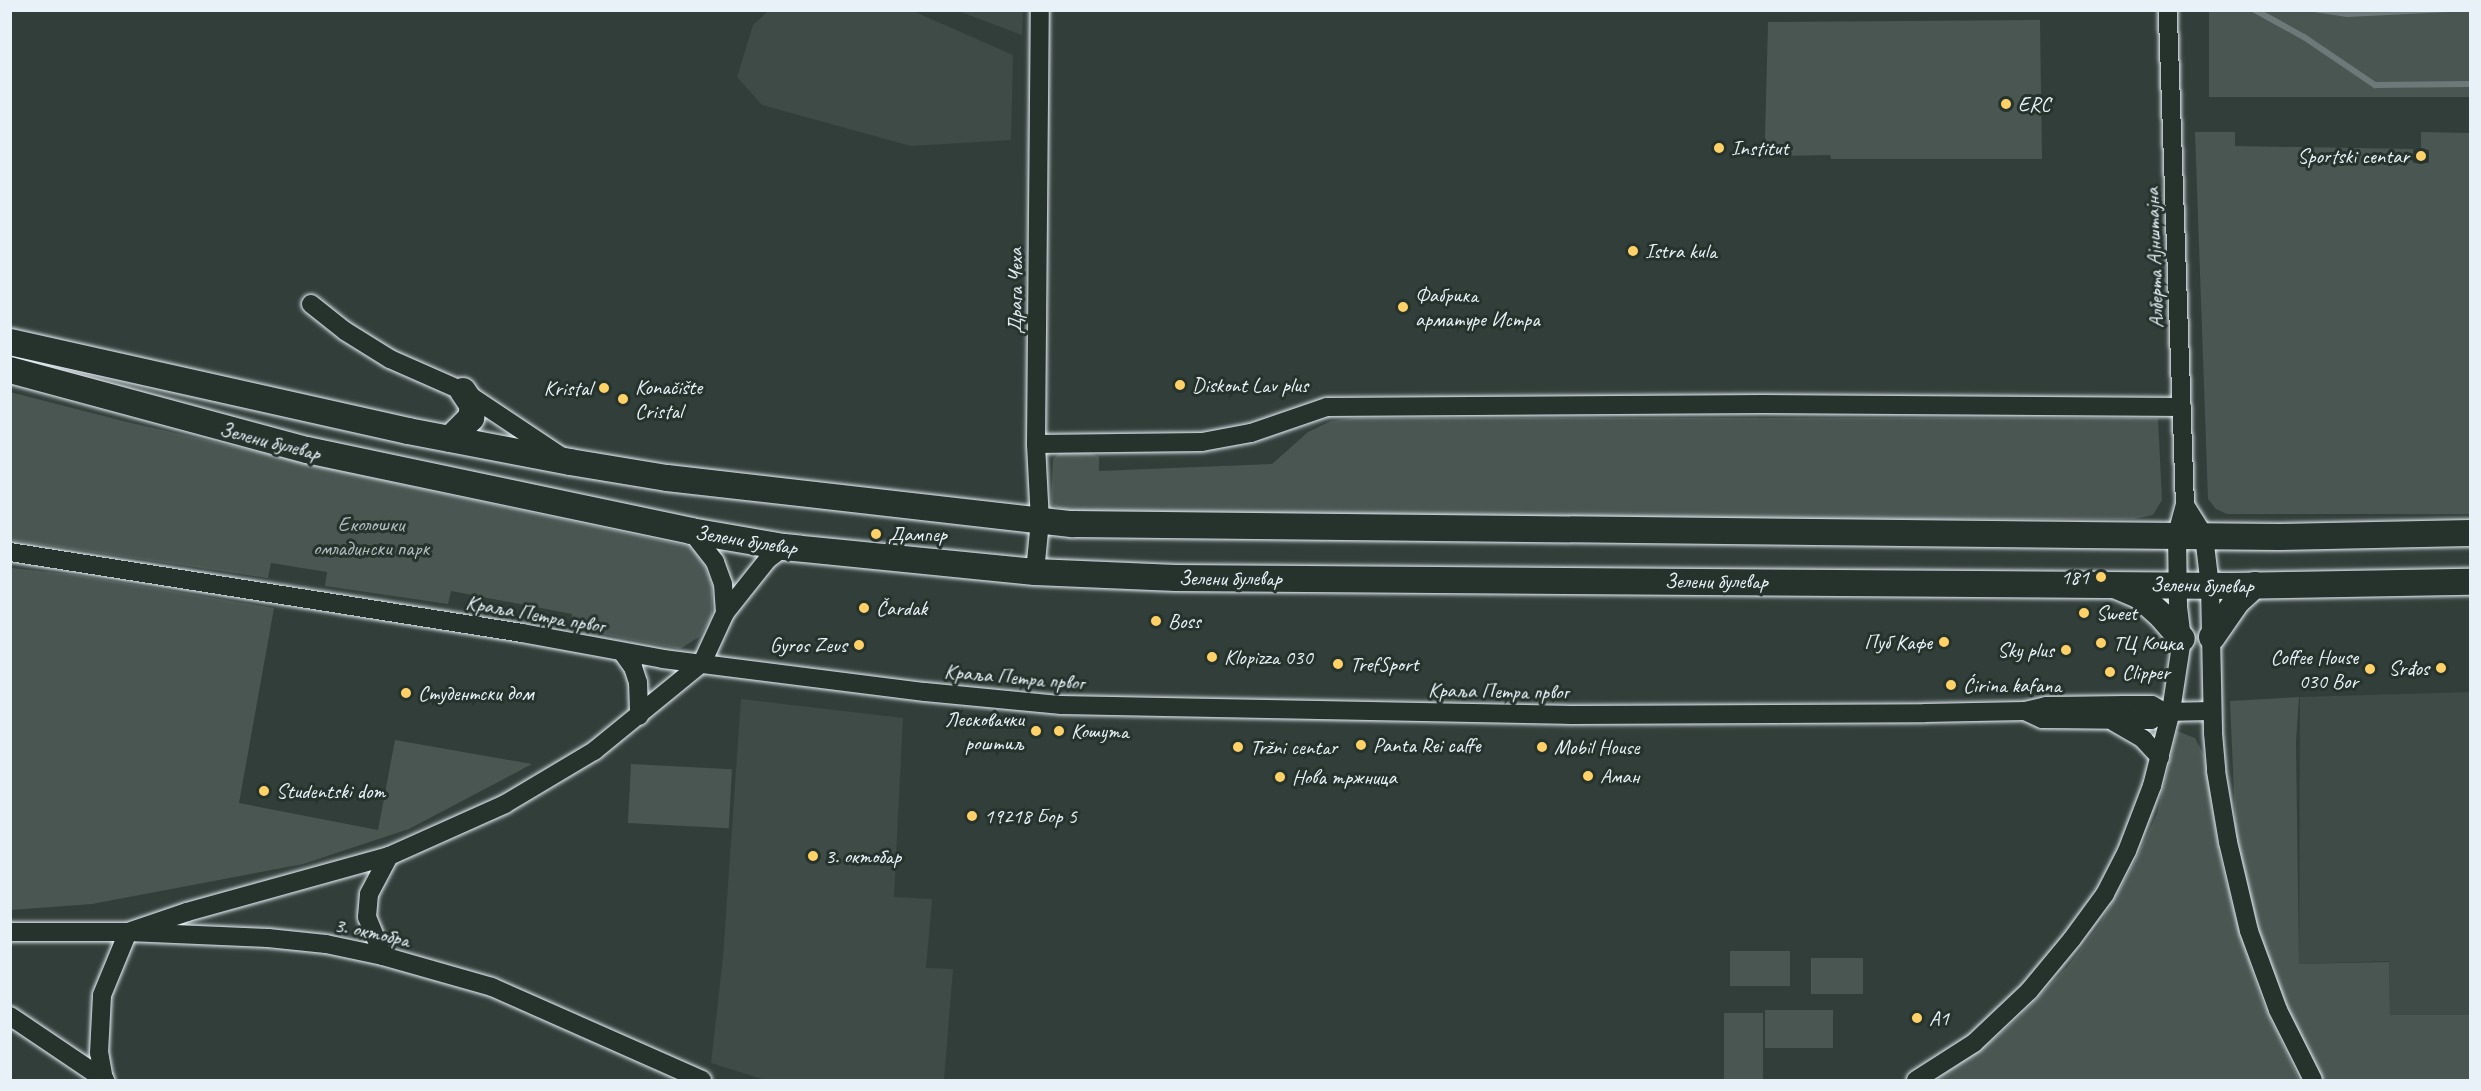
<!DOCTYPE html>
<meta charset="utf-8">
<style>
body{margin:0}
#map{position:relative;width:2481px;height:1091px;overflow:hidden;background:#323e39;font-family:Caveat,sans-serif}
div>[style]{position:absolute}
.built>*{inset:0;background:#3f4b46}
.green>*{inset:0;background:#495651;transform-origin:0 0}
.water>*{inset:0;background:#6d7978}
.stream>*{height:6px;margin:-3px;padding:0 3px;transform-origin:3px;border-radius:3px;background:#6d7978}
.roads{filter:drop-shadow(0 0 2px #e8f1f8) drop-shadow(0 0 2px #e8f1f8)}
.street>*{height:18px;margin:-9px;padding:0 9px;transform-origin:9px;border-radius:9px;background:#26332d}
.secondary>*{height:26px;margin:-13px;padding:0 13px;transform-origin:13px;border-radius:13px;background:#26332d}
.dots>*{width:16px;height:16px;translate:-50% -50%;box-sizing:border-box;border:3px solid #26332d;border-radius:50%}
span{translate:-50% -50%;white-space:nowrap;text-align:center;line-height:1.15;-webkit-text-stroke:6px #26332d;paint-order:stroke}
.poi-label{font-size:21px;color:#e8f1f8}
.left{translate:0 -50%;text-align:left}
.right{translate:-100% -50%;text-align:right}
.street-label{font-size:21px;color:#e8f1f8}
.park-label{font-size:21px;color:#b0bbbe}
.frame{position:absolute;inset:0;border:12px solid #e8f1f8;pointer-events:none}
</style>
<div id="map">
<div class="built">
<div style="clip-path:polygon(768px 11px,913px 11px,1013px 55px,1011px 140px,911px 146px,762px 105px,737px 77px,753px 25px)"></div>
<div style="clip-path:polygon(958px 11px,1023px 11px,1022px 35px)"></div>
<div style="clip-path:polygon(2470px 692px,2470px 1015px,2390px 1015px,2389px 961px,2299px 964px,2300px 697px)"></div>
<div style="clip-path:polygon(741px 699px,903px 718px,894px 897px,932px 899px,926px 968px,953px 969px,944px 1080px,765px 1080px,711px 1063px,723px 957px)"></div>
</div>
<div class="green">
<div style="left:2209px;top:11px;width:261px;height:86px"></div>
<div style="clip-path:polygon(2040px 20px,2042px 159px,1831px 159px,1830px 155px,1781px 156px,1773px 154px,1768px 148px,1765px 137px,1768px 22px)"></div>
<div style="clip-path:polygon(2195px 132px,2235px 132px,2235px 146px,2413px 149px,2413px 163px,2429px 163px,2429px 150px,2421px 149px,2421px 132px,2470px 133px,2470px 514px,2227px 514px,2216px 509px,2208px 499px)"></div>
<div style="clip-path:polygon(10px 392px,127px 422px,381px 480px,691px 547px,703px 563px,712px 584px,712px 617px,699px 637px,680px 649px,571px 628px,572px 614px,451px 591px,448px 604px,325px 586px,327px 572px,271px 563px,268px 578px,11px 540px)"></div>
<div style="clip-path:polygon(1354px 418px,2158px 418px,2162px 500px,2153px 515px,2134px 519px,1093px 519px,1051px 505px,1053px 459px,1060px 452px,1082px 449px,1099px 457px,1099px 471px,1272px 464px,1308px 432px,1331px 421px)"></div>
<div style="clip-path:polygon(11px 568px,76px 575px,274px 608px,239px 803px,378px 830px,395px 740px,532px 764px,409px 829px,303px 864px,92px 904px,11px 910px)"></div>
<div style="clip-path:polygon(2299px 697px,2296px 742px,2299px 964px,2389px 962px,2390px 1015px,2470px 1015px,2470px 1080px,2323px 1080px,2285px 1007px,2256px 929px,2236px 839px,2230px 701px)"></div>
<div style="clip-path:polygon(2177px 731px,2195px 738px,2204px 755px,2219px 853px,2239px 930px,2260px 996px,2299px 1080px,1935px 1080px,1987px 1045px,2017px 1019px,2068px 966px,2100px 924px,2134px 863px,2157px 814px)"></div>
<div style="left:631px;top:764px;width:101px;height:59px;rotate:3deg"></div>
<div style="left:1790px;top:951px;width:35px;height:60px;rotate:90deg"></div>
<div style="left:1863px;top:958px;width:36px;height:52px;rotate:90deg"></div>
<div style="left:1833px;top:1010px;width:38px;height:68px;rotate:90deg"></div>
<div style="left:1724px;top:1013px;width:39px;height:67px"></div>
</div>
<div class="water">
<div style="clip-path:polygon(2307px 11px,2470px 10px,2470px 11px,2347px 17px)"></div>
</div>
<div class="stream">
<div style="left:2255px;top:10px;width:56px;rotate:28.9deg"></div>
<div style="left:2304px;top:37px;width:86px;rotate:34.1deg"></div>
<div style="left:2375px;top:85px;width:95px;rotate:-0.6deg"></div>
</div>
<div class="roads">
<div class="street">
<div style="left:311px;top:304px;width:43px;rotate:38.5deg"></div>
<div style="left:345px;top:331px;width:53px;rotate:31.9deg"></div>
<div style="left:390px;top:359px;width:80px;rotate:23.7deg"></div>
<div style="left:463px;top:391px;width:119px;rotate:33.7deg"></div>
<div style="left:1036px;top:444px;width:166px;rotate:-0.7deg"></div>
<div style="left:1202px;top:442px;width:50px;rotate:-10.4deg"></div>
<div style="left:1251px;top:433px;width:80px;rotate:-18.9deg"></div>
<div style="left:1327px;top:407px;width:436px;rotate:-0.4deg"></div>
<div style="left:1763px;top:404px;width:419px;rotate:0.4deg"></div>
<div style="left:2185px;top:505px;width:36px;rotate:58deg"></div>
<div style="left:2204px;top:536px;width:50px;rotate:83.2deg"></div>
<div style="left:2210px;top:586px;width:147px;rotate:88.8deg"></div>
<div style="left:2213px;top:733px;width:38px;rotate:85deg"></div>
<div style="left:2216px;top:771px;width:72px;rotate:80.4deg"></div>
<div style="left:2228px;top:842px;width:91px;rotate:76.7deg"></div>
<div style="left:2249px;top:931px;width:84px;rotate:69.8deg"></div>
<div style="left:2278px;top:1010px;width:78px;rotate:63.4deg"></div>
<div style="left:691px;top:531px;width:39px;rotate:52deg"></div>
<div style="left:715px;top:562px;width:23px;rotate:70deg"></div>
<div style="left:723px;top:584px;width:29px;rotate:86deg"></div>
<div style="left:10px;top:552px;width:518px;rotate:8.99deg"></div>
<div style="left:522px;top:633px;width:143px;rotate:10.4deg"></div>
<div style="left:663px;top:659px;width:264px;rotate:7.2deg"></div>
<div style="left:925px;top:692px;width:137px;rotate:5.5deg"></div>
<div style="left:1061px;top:705px;width:511px;rotate:1.12deg"></div>
<div style="left:1572px;top:715px;width:353px;rotate:-0.3deg"></div>
<div style="left:1925px;top:713px;width:100px;rotate:-1.1deg"></div>
<div style="left:2025px;top:711px;width:22px;rotate:-13deg"></div>
<div style="left:2046px;top:706px;width:78px;rotate:-0.7deg"></div>
<div style="left:2124px;top:705px;width:28px"></div>
<div style="left:2152px;top:705px;width:14px;rotate:30deg"></div>
<div style="left:2164px;top:712px;width:48px;rotate:-1.2deg"></div>
<div style="left:1035px;top:572px;width:51px;rotate:-84.4deg"></div>
<div style="left:1040px;top:521px;width:77px;rotate:-93deg"></div>
<div style="left:1036px;top:444px;width:434px;rotate:-89.5deg"></div>
<div style="left:622px;top:652px;width:19px;rotate:54deg"></div>
<div style="left:633px;top:667px;width:16px;rotate:72deg"></div>
<div style="left:638px;top:682px;width:34px;rotate:88deg"></div>
<div style="left:2025px;top:711px;width:19px;rotate:25deg"></div>
<div style="left:2042px;top:719px;width:90px;rotate:0.6deg"></div>
<div style="left:2132px;top:720px;width:19px"></div>
<div style="left:2151px;top:720px;width:15px;rotate:-32deg"></div>
<div style="left:2114px;top:722px;width:34px;rotate:30deg"></div>
<div style="left:2143px;top:739px;width:25px;rotate:47deg"></div>
<div style="left:10px;top:932px;width:118px"></div>
<div style="left:128px;top:932px;width:140px;rotate:2.5deg"></div>
<div style="left:268px;top:938px;width:58px;rotate:5.9deg"></div>
<div style="left:326px;top:944px;width:58px;rotate:11.9deg"></div>
<div style="left:383px;top:956px;width:113px;rotate:15.9deg"></div>
<div style="left:492px;top:987px;width:230px;rotate:23.9deg"></div>
<div style="left:383px;top:956px;width:42px;rotate:-112.3deg"></div>
<div style="left:367px;top:917px;width:23px;rotate:-85deg"></div>
<div style="left:369px;top:894px;width:43px;rotate:-62.2deg"></div>
<div style="left:10px;top:1016px;width:115px;rotate:34deg"></div>
<div style="left:104px;top:1080px;width:27px;rotate:-100deg"></div>
<div style="left:99px;top:1053px;width:58px;rotate:-87deg"></div>
<div style="left:102px;top:995px;width:68px;rotate:-67.6deg"></div>
<div style="left:128px;top:932px;width:62px;rotate:-18.7deg"></div>
<div style="left:187px;top:912px;width:210px;rotate:-15.5deg"></div>
<div style="left:389px;top:856px;width:127px;rotate:-24.1deg"></div>
<div style="left:505px;top:804px;width:104px;rotate:-30.8deg"></div>
<div style="left:594px;top:751px;width:139px;rotate:-39.2deg"></div>
<div style="left:702px;top:663px;width:55px;rotate:-65.3deg"></div>
<div style="left:725px;top:613px;width:69px;rotate:-51.5deg"></div>
<div style="left:768px;top:559px;width:20px;rotate:-37deg"></div>
<div style="left:1916px;top:1080px;width:69px;rotate:-32.5deg"></div>
<div style="left:1974px;top:1043px;width:76px;rotate:-43.4deg"></div>
<div style="left:2029px;top:991px;width:67px;rotate:-50.4deg"></div>
<div style="left:2072px;top:939px;width:56px;rotate:-53.7deg"></div>
<div style="left:2105px;top:894px;width:48px;rotate:-62.9deg"></div>
<div style="left:2127px;top:851px;width:70px;rotate:-69deg"></div>
<div style="left:2152px;top:786px;width:77px;rotate:-75.8deg"></div>
<div style="left:2171px;top:711px;width:73px;rotate:-81.3deg"></div>
<div style="left:2182px;top:639px;width:34px;rotate:-97deg"></div>
<div style="left:2178px;top:605px;width:71px;rotate:-90.8deg"></div>
<div style="left:2177px;top:534px;width:30px;rotate:-75deg"></div>
<div style="left:2185px;top:505px;width:495px;rotate:-92deg"></div>
</div>
<div class="secondary">
<div style="left:10px;top:342px;width:408px;rotate:12.6deg"></div>
<div style="left:408px;top:431px;width:165px;rotate:10.8deg"></div>
<div style="left:570px;top:462px;width:98px;rotate:9.4deg"></div>
<div style="left:667px;top:478px;width:409px;rotate:6.5deg"></div>
<div style="left:1073px;top:524px;width:1207px;rotate:0.62deg"></div>
<div style="left:2280px;top:537px;width:190px;rotate:-1.2deg"></div>
<div style="left:10px;top:370px;width:308px;rotate:15.1deg"></div>
<div style="left:307px;top:450px;width:392px;rotate:11.9deg"></div>
<div style="left:691px;top:531px;width:94px;rotate:9.8deg"></div>
<div style="left:784px;top:547px;width:252px;rotate:5.7deg"></div>
<div style="left:1035px;top:572px;width:141px;rotate:2.4deg"></div>
<div style="left:1176px;top:578px;width:1056px;rotate:0.43deg"></div>
<div style="left:2232px;top:586px;width:238px;rotate:-1deg"></div>
<div style="left:450px;top:439px;width:30px;rotate:-45deg"></div>
<div style="left:471px;top:418px;width:12px;rotate:-81deg"></div>
<div style="left:473px;top:406px;width:18px;rotate:-124deg"></div>
<div style="left:2117px;top:586px;width:25px;rotate:23deg"></div>
<div style="left:2140px;top:596px;width:30px;rotate:42deg"></div>
<div style="left:2162px;top:616px;width:30px;rotate:49deg"></div>
<div style="left:2212px;top:637px;width:44px;rotate:-55.2deg"></div>
<div style="left:2237px;top:601px;width:24px;rotate:-42deg"></div>
</div>
</div>
<div class="dots">
<div style="left:2006px;top:104px;background:#ffd166"></div>
<div style="left:1719px;top:148px;background:#ffd166"></div>
<div style="left:2421px;top:156px;background:#ffd166"></div>
<div style="left:1633px;top:251px;background:#ffd166"></div>
<div style="left:1403px;top:307px;background:#ffd166"></div>
<div style="left:1180px;top:385px;background:#ffd166"></div>
<div style="left:604px;top:388px;background:#ffd166"></div>
<div style="left:623px;top:399px;background:#ffd166"></div>
<div style="left:876px;top:534px;background:#ffd166"></div>
<div style="left:2101px;top:577px;background:#ffd166"></div>
<div style="left:864px;top:608px;background:#ffd166"></div>
<div style="left:2084px;top:613px;background:#ffd166"></div>
<div style="left:1156px;top:621px;background:#ffd166"></div>
<div style="left:1944px;top:642px;background:#ffd166"></div>
<div style="left:2101px;top:643px;background:#ffd166"></div>
<div style="left:859px;top:645px;background:#ffd166"></div>
<div style="left:2066px;top:650px;background:#ffd166"></div>
<div style="left:1212px;top:657px;background:#ffd166"></div>
<div style="left:1338px;top:664px;background:#ffd166"></div>
<div style="left:2441px;top:668px;background:#ffd166"></div>
<div style="left:2370px;top:669px;background:#ffd166"></div>
<div style="left:2110px;top:672px;background:#ffd166"></div>
<div style="left:1951px;top:685px;background:#ffd166"></div>
<div style="left:406px;top:693px;background:#ffd166"></div>
<div style="left:1036px;top:731px;background:#ffd166"></div>
<div style="left:1059px;top:731px;background:#ffd166"></div>
<div style="left:1361px;top:745px;background:#ffd166"></div>
<div style="left:1238px;top:747px;background:#ffd166"></div>
<div style="left:1542px;top:747px;background:#ffd166"></div>
<div style="left:1588px;top:776px;background:#ffd166"></div>
<div style="left:1280px;top:777px;background:#ffd166"></div>
<div style="left:264px;top:791px;background:#ffd166"></div>
<div style="left:972px;top:816px;background:#ffd166"></div>
<div style="left:813px;top:856px;background:#ffd166"></div>
<div style="left:1917px;top:1018px;background:#ffd166"></div>
</div>
<div class="poi-label">
<span class="left" style="left:2018px;top:104px">ERC</span>
<span class="left" style="left:1731px;top:148px">Institut</span>
<span class="right" style="left:2409px;top:156px">Sportski centar</span>
<span class="left" style="left:1645px;top:251px">Istra kula</span>
<span class="left" style="left:1415px;top:307px">Фабрика<br>арматуре Истра</span>
<span class="left" style="left:1192px;top:385px">Diskont Lav plus</span>
<span class="left" style="left:635px;top:399px">Konačište<br>Cristal</span>
<span class="right" style="left:592px;top:388px">Kristal</span>
<span class="left" style="left:888px;top:534px">Дампер</span>
<span class="right" style="left:2089px;top:577px">181</span>
<span class="left" style="left:876px;top:608px">Čardak</span>
<span class="left" style="left:2096px;top:613px">Sweet</span>
<span class="left" style="left:1168px;top:621px">Boss</span>
<span class="right" style="left:1932px;top:642px">Пуб Кафе</span>
<span class="left" style="left:2113px;top:643px">ТЦ Коцка</span>
<span class="right" style="left:847px;top:645px">Gyros Zeus</span>
<span class="right" style="left:2054px;top:650px">Sky plus</span>
<span class="left" style="left:1224px;top:657px">Klopizza 030</span>
<span class="right" style="left:2358px;top:669px">Coffee House<br>030 Bor</span>
<span class="left" style="left:1350px;top:664px">TrefSport</span>
<span class="right" style="left:2429px;top:668px">Srđos</span>
<span class="left" style="left:2122px;top:672px">Clipper</span>
<span class="left" style="left:1963px;top:685px">Ćirina kafana</span>
<span class="left" style="left:418px;top:693px">Студентски дом</span>
<span class="right" style="left:1024px;top:731px">Лесковачки<br>роштиљ</span>
<span class="left" style="left:1071px;top:731px">Кошута</span>
<span class="left" style="left:1373px;top:745px">Panta Rei caffe</span>
<span class="left" style="left:1250px;top:747px">Tržni centar</span>
<span class="left" style="left:1554px;top:747px">Mobil House</span>
<span class="left" style="left:1600px;top:776px">Аман</span>
<span class="left" style="left:1292px;top:777px">Нова тржница</span>
<span class="left" style="left:276px;top:791px">Studentski dom</span>
<span class="left" style="left:984px;top:816px">19218 Бор 5</span>
<span class="left" style="left:825px;top:856px">3. октобар</span>
<span class="left" style="left:1929px;top:1018px">A1</span>
</div>
<div class="street-label">
<span style="left:2154px;top:258px;rotate:-92deg">Алберта Ајнштајна</span>
<span style="left:1015px;top:291px;rotate:-90deg">Драга Чеха</span>
<span style="left:270px;top:441px;rotate:14deg">Зелени булевар</span>
<span style="left:746px;top:540px;rotate:9deg">Зелени булевар</span>
<span style="left:1230px;top:578px">Зелени булевар</span>
<span style="left:1716px;top:581px">Зелени булевар</span>
<span style="left:2202px;top:585px;rotate:1deg">Зелени булевар</span>
<span style="left:535px;top:614px;rotate:10deg">Краља Петра првог</span>
<span style="left:1014px;top:677px;rotate:5deg">Краља Петра првог</span>
<span style="left:1498px;top:691px;rotate:1deg">Краља Петра првог</span>
<span style="left:372px;top:932px;rotate:12deg">3. октобра</span>
</div>
<div class="park-label">
<span style="left:371px;top:536px">Еколошки<br>омладински парк</span>
</div>
<div class="frame"></div>
</div>
